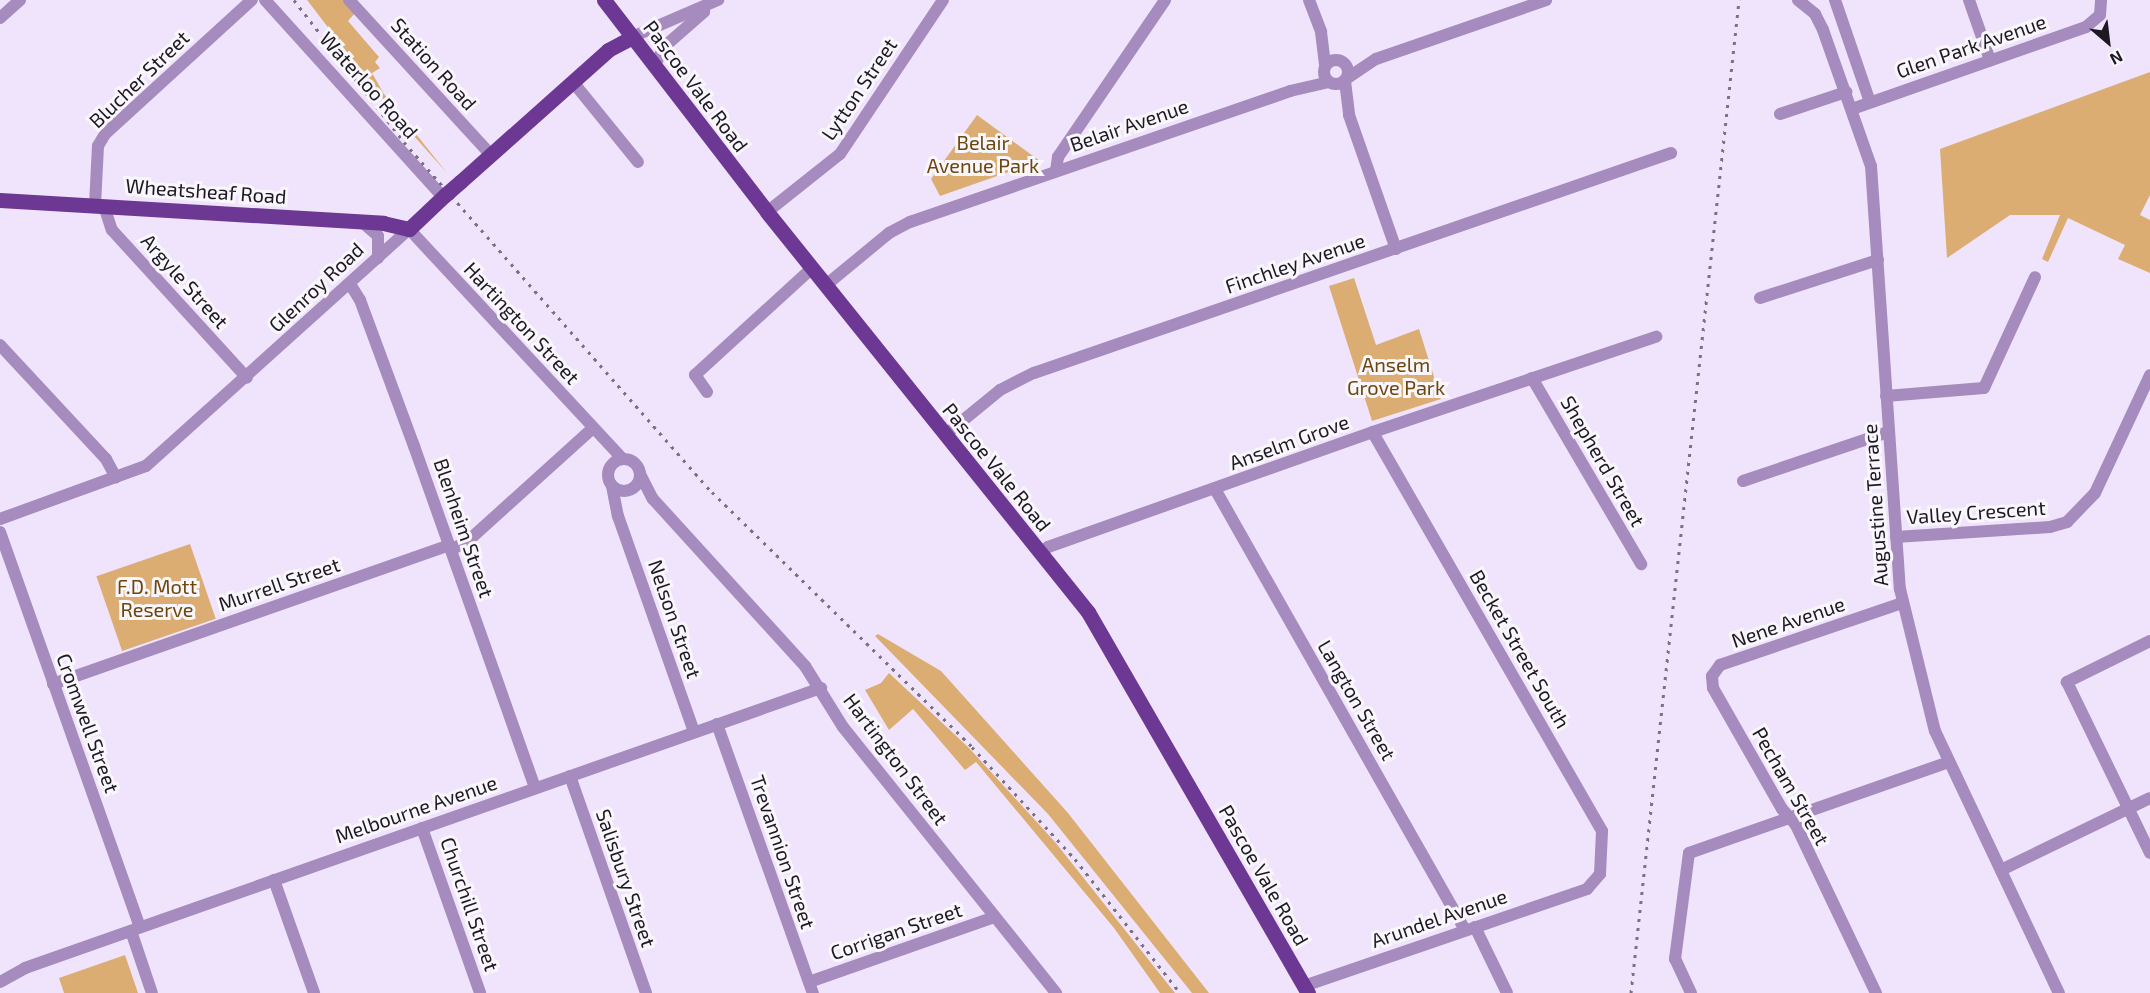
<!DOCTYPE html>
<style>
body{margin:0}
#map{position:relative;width:2150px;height:993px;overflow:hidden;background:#f0e4fc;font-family:"Exo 2",sans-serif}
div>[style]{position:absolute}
.green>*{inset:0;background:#dcad73;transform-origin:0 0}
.minor>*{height:12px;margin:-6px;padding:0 6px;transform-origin:6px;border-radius:6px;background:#a68bbe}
.minor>.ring{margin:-6px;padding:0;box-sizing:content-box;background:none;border:12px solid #a68bbe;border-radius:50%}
.major>*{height:15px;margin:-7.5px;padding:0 7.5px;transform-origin:7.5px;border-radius:7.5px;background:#6d3893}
.rail>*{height:3px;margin-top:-1.5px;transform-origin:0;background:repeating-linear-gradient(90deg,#7a7282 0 3px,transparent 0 9px)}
.major-bridge>*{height:15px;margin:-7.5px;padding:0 7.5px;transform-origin:7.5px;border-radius:7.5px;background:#6d3893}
span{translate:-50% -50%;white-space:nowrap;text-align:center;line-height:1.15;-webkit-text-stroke:6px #f9f6fc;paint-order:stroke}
.street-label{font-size:20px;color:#1d1822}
.park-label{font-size:20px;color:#6d460c}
.north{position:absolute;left:2078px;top:12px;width:60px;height:60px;-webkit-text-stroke:4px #f9f6fc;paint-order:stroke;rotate:152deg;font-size:16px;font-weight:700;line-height:24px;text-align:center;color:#1d1822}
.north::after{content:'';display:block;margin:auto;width:21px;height:27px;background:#1d1822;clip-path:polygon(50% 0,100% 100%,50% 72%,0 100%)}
</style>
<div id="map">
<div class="green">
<div style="clip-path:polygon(307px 0,345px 0,356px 12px,348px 21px,379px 57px,375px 62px,380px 68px,372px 73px,384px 94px,447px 173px,397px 117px)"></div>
<div style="clip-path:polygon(2150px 72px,2150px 195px,2140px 215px,2150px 220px,2150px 273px,2118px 259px,2125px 245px,2068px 218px,2048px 262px,2042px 259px,2060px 215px,2010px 215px,1947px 258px,1940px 149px)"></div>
<div style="clip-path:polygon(977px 115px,1040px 161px,940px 196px,931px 179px)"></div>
<div style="clip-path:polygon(1354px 278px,1376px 345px,1419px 329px,1441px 399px,1372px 421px,1329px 286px)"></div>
<div style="left:190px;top:544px;width:79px;height:99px;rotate:71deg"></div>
<div style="clip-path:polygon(878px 634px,941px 671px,1068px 813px,1209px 993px,1192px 993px,1048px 814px,875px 636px)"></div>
<div style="clip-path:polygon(889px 673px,969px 748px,1055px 842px,1175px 993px,1160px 993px,1114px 928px,976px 762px,965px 770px,913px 709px,889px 730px,865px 690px,881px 683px)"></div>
<div style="clip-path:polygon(125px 955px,138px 993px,64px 993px,59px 978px)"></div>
</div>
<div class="minor">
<div style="left:265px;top:0;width:266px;rotate:47.9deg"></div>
<div style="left:349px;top:0;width:209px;rotate:47.5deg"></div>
<div style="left:1309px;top:0;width:34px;rotate:69deg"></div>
<div style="left:1321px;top:32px;width:34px;rotate:83deg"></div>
<div style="left:1798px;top:0;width:22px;rotate:39deg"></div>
<div style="left:1815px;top:14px;width:18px;rotate:63deg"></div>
<div style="left:1823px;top:30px;width:144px;rotate:70.6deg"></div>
<div style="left:1871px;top:166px;width:424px;rotate:86.1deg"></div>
<div style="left:1900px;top:589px;width:146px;rotate:76.2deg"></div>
<div style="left:1935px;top:731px;width:290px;rotate:64.7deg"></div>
<div style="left:1835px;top:0;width:108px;rotate:71.1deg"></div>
<div style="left:1969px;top:0;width:64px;rotate:70.7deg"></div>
<div style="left:0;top:18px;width:27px;rotate:-42deg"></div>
<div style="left:632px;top:37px;width:94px;rotate:-23.3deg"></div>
<div class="ring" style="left:1324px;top:60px;width:12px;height:12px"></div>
<div style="left:654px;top:66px;width:23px;rotate:-61deg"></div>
<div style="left:665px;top:46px;width:52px;rotate:-41.1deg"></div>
<div style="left:1346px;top:79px;width:36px;rotate:-34deg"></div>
<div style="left:1376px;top:59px;width:180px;rotate:-19.1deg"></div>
<div style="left:1345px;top:81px;width:34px;rotate:83deg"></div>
<div style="left:1349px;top:115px;width:142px;rotate:70.7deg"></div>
<div style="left:573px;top:82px;width:103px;rotate:50.9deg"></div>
<div style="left:1852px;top:109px;width:248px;rotate:-19.3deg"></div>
<div style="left:2086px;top:27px;width:18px;rotate:-41deg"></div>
<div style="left:2100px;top:15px;width:15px;rotate:-86deg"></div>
<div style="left:1780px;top:114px;width:70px;rotate:-18.4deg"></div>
<div style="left:1056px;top:171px;width:14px;rotate:-82deg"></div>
<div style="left:1058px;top:157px;width:190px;rotate:-55.7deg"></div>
<div style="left:95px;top:205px;width:59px;rotate:-87.1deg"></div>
<div style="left:98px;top:146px;width:14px;rotate:-60deg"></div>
<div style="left:105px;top:134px;width:199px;rotate:-42.4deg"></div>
<div style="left:104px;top:206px;width:25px;rotate:72deg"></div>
<div style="left:112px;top:230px;width:200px;rotate:47.6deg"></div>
<div style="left:767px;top:212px;width:93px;rotate:-38.5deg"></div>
<div style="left:840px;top:154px;width:185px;rotate:-56.2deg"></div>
<div style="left:362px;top:222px;width:21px;rotate:41deg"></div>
<div style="left:378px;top:236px;width:22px;rotate:90deg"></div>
<div style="left:350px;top:284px;width:19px;rotate:58deg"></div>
<div style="left:360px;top:300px;width:156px;rotate:69.7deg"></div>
<div style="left:414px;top:446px;width:363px;rotate:70.5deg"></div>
<div style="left:826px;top:285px;width:82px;rotate:-39.5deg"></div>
<div style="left:889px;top:233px;width:24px;rotate:-28deg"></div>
<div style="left:910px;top:222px;width:402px;rotate:-19deg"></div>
<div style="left:1290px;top:91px;width:39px;rotate:-13deg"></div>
<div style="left:1760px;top:298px;width:124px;rotate:-17.9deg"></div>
<div style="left:0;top:345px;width:156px;rotate:47.1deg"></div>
<div style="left:106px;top:459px;width:21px;rotate:62deg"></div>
<div style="left:1532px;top:378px;width:216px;rotate:59.6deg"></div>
<div style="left:707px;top:392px;width:21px;rotate:-125deg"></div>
<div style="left:695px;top:375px;width:159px;rotate:-42.4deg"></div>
<div style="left:1886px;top:396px;width:98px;rotate:-4.7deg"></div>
<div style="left:1984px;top:388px;width:122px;rotate:-65.3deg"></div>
<div style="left:945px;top:435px;width:71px;rotate:-39.3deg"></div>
<div style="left:1000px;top:390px;width:38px;rotate:-27deg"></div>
<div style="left:1034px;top:373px;width:674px;rotate:-19.05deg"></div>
<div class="ring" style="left:608px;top:459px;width:20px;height:20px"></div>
<div style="left:640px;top:474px;width:28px;rotate:63deg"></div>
<div style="left:653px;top:499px;width:226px;rotate:47.7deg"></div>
<div style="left:805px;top:666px;width:72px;rotate:58.1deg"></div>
<div style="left:843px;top:727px;width:341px;rotate:51.3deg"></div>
<div style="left:1743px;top:481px;width:153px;rotate:-18.7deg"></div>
<div style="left:612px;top:486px;width:31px;rotate:79deg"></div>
<div style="left:618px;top:516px;width:229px;rotate:70.6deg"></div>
<div style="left:1215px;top:489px;width:507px;rotate:60.45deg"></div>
<div style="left:0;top:519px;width:155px;rotate:-20deg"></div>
<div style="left:146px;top:466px;width:354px;rotate:-42deg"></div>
<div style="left:409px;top:229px;width:314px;rotate:47.1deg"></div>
<div style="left:0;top:532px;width:419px;rotate:70.5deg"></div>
<div style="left:1896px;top:537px;width:154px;rotate:-3.7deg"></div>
<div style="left:2050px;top:527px;width:18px;rotate:-16deg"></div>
<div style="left:2067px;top:522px;width:40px;rotate:-46deg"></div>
<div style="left:2095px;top:493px;width:130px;rotate:-65deg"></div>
<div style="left:451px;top:550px;width:21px;rotate:-29deg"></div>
<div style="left:469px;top:540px;width:166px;rotate:-42.1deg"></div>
<div style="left:1040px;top:553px;width:10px;rotate:-37deg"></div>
<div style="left:1048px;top:547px;width:345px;rotate:-19.5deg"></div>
<div style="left:1373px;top:432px;width:299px;rotate:-18.6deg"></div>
<div style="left:2150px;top:641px;width:93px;rotate:153.7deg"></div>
<div style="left:2067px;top:682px;width:190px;rotate:64.1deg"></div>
<div style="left:53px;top:684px;width:420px;rotate:-19.3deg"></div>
<div style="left:717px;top:724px;width:286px;rotate:70.4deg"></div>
<div style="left:570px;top:776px;width:230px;rotate:70.7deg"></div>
<div style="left:422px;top:828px;width:175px;rotate:70.6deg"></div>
<div style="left:2001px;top:870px;width:165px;rotate:-25.8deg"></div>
<div style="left:274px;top:880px;width:120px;rotate:70.5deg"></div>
<div style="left:1475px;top:927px;width:73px;rotate:64.1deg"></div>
<div style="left:131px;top:931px;width:65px;rotate:71.3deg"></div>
<div style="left:0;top:982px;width:29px;rotate:-29deg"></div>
<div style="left:25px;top:968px;width:844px;rotate:-19.38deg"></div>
<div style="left:809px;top:982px;width:197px;rotate:-19.3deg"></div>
<div style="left:1304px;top:986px;width:299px;rotate:-18.9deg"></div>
<div style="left:1587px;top:889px;width:20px;rotate:-49deg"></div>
<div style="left:1600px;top:874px;width:43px;rotate:-87.3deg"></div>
<div style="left:1602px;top:831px;width:460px;rotate:-119.9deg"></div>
<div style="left:1691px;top:993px;width:38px;rotate:-115deg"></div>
<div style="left:1675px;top:959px;width:107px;rotate:-82.5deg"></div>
<div style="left:1689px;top:853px;width:275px;rotate:-19.3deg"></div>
<div style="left:1876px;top:993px;width:186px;rotate:-115.5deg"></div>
<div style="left:1796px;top:825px;width:21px;rotate:-131deg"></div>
<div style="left:1782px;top:809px;width:139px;rotate:-119.7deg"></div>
<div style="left:1713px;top:688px;width:12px;rotate:-95deg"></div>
<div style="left:1712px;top:676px;width:14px;rotate:-54deg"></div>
<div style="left:1720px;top:665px;width:192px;rotate:-18.8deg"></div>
</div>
<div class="major">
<div style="left:604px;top:0;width:267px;rotate:52.4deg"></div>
<div style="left:767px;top:212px;width:513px;rotate:51.25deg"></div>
<div style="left:1088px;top:612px;width:440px;rotate:60deg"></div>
<div style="left:460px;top:182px;width:198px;rotate:-41.7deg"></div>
<div style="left:608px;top:50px;width:27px;rotate:-28deg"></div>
<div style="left:0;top:200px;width:384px;rotate:3.4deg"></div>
<div style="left:383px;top:223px;width:27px;rotate:13deg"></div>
<div style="left:409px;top:229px;width:50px;rotate:-43.4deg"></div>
</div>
<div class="rail">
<div style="left:294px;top:0;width:180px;rotate:52.2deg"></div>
<div style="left:404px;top:142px;width:466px;rotate:48.7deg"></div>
<div style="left:712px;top:492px;width:364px;rotate:44.4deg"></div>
<div style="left:972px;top:747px;width:152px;rotate:47.4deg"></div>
<div style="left:1075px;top:859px;width:170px;rotate:51.9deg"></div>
<div style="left:1631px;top:993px;width:999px;rotate:-83.79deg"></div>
</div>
<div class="major-bridge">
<div style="left:445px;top:195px;width:20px;rotate:-41deg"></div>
</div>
<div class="street-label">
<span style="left:1971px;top:46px;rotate:-19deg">Glen Park Avenue</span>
<span style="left:434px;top:64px;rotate:48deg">Station Road</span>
<span style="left:139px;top:79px;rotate:-44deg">Blucher Street</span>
<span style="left:369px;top:85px;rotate:48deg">Waterloo Road</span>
<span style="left:696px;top:86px;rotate:53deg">Pascoe Vale Road</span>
<span style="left:859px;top:89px;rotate:-56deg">Lytton Street</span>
<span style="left:1129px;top:125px;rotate:-19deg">Belair Avenue</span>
<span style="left:206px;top:191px;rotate:4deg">Wheatsheaf Road</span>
<span style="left:1295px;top:263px;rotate:-19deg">Finchley Avenue</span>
<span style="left:185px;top:281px;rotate:48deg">Argyle Street</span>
<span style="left:316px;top:287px;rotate:-43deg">Glenroy Road</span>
<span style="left:522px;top:323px;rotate:47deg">Hartington Street</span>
<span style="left:1289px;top:442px;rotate:-20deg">Anselm Grove</span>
<span style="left:1603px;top:461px;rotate:60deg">Shepherd Street</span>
<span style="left:997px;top:467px;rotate:51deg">Pascoe Vale Road</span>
<span style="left:1875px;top:505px;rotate:-94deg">Augustine Terrace</span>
<span style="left:1976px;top:512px;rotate:-4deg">Valley Crescent</span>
<span style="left:464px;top:528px;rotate:71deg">Blenheim Street</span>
<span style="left:279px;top:584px;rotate:-19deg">Murrell Street</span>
<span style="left:675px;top:619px;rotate:71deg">Nelson Street</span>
<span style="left:1788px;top:622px;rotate:-19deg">Nene Avenue</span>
<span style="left:1520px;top:649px;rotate:60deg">Becket Street South</span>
<span style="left:1357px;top:700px;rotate:60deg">Langton Street</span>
<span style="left:88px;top:723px;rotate:70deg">Cromwell Street</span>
<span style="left:896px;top:759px;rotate:53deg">Hartington Street</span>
<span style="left:1791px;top:786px;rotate:60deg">Pecham Street</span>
<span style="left:416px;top:809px;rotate:-19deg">Melbourne Avenue</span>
<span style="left:783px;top:852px;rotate:71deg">Trevannion Street</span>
<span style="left:1264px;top:875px;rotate:60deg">Pascoe Vale Road</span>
<span style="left:626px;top:878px;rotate:71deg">Salisbury Street</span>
<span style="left:470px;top:904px;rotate:71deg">Churchill Street</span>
<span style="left:1439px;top:918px;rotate:-19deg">Arundel Avenue</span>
<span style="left:896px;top:931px;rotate:-19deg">Corrigan Street</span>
</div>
<div class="park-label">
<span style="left:983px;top:154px">Belair<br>Avenue Park</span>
<span style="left:1396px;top:376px">Anselm<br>Grove Park</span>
<span style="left:157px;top:598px">F.D. Mott<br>Reserve</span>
</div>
<div class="north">N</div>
</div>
